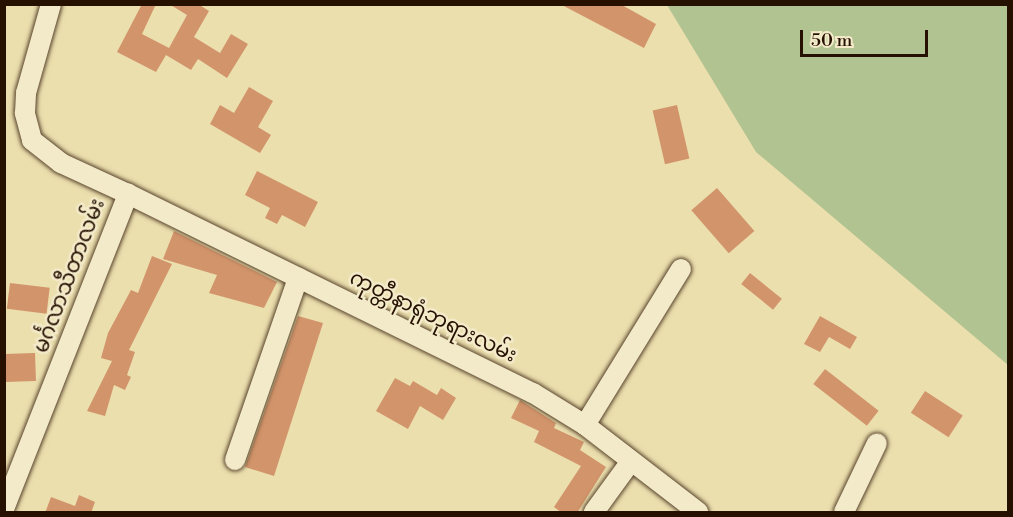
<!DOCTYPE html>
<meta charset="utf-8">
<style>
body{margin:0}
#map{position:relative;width:1013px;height:517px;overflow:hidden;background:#ecdfae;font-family:"Libre Bodoni","Noto Sans Myanmar",serif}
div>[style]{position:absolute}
.green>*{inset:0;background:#b1c390}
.building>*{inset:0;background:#d2946b;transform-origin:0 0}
.roads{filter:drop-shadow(0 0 2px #58442c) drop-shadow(0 0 2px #58442c)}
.minor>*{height:20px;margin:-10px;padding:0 10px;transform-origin:10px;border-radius:10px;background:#f3eaca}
span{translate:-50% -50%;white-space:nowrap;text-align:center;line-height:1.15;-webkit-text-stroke:5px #f3eaca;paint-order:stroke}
.street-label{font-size:21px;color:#261101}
.frame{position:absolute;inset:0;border:6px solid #261101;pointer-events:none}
.scale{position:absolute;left:800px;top:30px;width:128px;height:27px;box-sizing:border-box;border:3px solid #261101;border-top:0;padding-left:8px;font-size:18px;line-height:21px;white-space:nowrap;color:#261101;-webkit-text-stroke:4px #f3eaca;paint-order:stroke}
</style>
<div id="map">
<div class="green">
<div style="clip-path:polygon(667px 5px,1008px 5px,1008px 365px,756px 152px)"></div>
</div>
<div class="building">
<div style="clip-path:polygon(142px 4px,156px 4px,142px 34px,169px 48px,187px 15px,169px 4px,198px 4px,209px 11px,194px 37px,220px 53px,231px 34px,248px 44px,227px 78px,198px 59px,191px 70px,166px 55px,156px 72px,117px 52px)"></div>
<div style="clip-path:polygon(560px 4px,620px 4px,656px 24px,644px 48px)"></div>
<div style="clip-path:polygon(249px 87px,273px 101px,258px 127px,271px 135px,260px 153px,210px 124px,220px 105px,234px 113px)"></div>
<div style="left:677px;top:105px;width:55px;height:25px;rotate:77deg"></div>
<div style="clip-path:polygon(257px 171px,318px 202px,305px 227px,282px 215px,277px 224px,265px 218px,270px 208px,245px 195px)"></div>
<div style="left:717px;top:188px;width:57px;height:34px;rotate:49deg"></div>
<div style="clip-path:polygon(174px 231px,277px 282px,264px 308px,209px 293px,217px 275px,163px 259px)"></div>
<div style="clip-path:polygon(152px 256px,172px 264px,129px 350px,135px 352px,127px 375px,131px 377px,125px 390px,114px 385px,105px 416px,87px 411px,112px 361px,101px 358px,108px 333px,131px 290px,138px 293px)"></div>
<div style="left:750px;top:273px;width:41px;height:14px;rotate:39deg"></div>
<div style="left:10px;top:283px;width:40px;height:26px;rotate:7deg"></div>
<div style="clip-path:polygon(298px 316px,323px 323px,274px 476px,245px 467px)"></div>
<div style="clip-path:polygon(820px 316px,857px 337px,850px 349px,829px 337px,820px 352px,804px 344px)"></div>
<div style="left:35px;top:353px;width:28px;height:31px;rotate:88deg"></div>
<div style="left:825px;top:369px;width:68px;height:19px;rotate:38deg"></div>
<div style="clip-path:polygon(395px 378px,410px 386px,413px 381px,437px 395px,441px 388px,456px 398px,443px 420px,420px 406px,408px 429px,376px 411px)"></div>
<div style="left:925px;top:391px;width:45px;height:26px;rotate:33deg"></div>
<div style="clip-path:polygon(520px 400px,556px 423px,554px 428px,584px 442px,580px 450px,606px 467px,577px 513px,562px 513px,554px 507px,581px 466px,534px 442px,539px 431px,511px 418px)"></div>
<div style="clip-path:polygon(79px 495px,95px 502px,91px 513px,45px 513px,51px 497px,75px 506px)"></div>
</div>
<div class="roads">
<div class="minor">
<div style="left:128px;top:194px;width:451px;rotate:26.2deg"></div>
<div style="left:533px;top:393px;width:61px;rotate:31.6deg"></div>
<div style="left:585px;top:425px;width:143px;rotate:37.6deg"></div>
<div style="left:585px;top:425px;width:183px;rotate:-58.4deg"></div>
<div style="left:235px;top:460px;width:193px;rotate:-70.9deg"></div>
<div style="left:4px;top:509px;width:339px;rotate:-68.5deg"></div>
<div style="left:128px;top:194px;width:74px;rotate:-155.2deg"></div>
<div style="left:61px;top:163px;width:37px;rotate:-142deg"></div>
<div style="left:32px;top:140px;width:28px;rotate:-105deg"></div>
<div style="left:25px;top:113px;width:20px;rotate:-87deg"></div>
<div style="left:26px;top:93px;width:92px;rotate:-74.3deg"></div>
<div style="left:594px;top:512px;width:63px;rotate:-54deg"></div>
<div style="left:844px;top:512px;width:76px;rotate:-64.4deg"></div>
</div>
</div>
<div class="street-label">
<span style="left:70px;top:276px;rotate:-69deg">မင်္ဂလာသီတာလမ်း</span>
<span style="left:433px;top:317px;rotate:26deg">ကုတ္တီနာရုံဘုရားလမ်း</span>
</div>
<div class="frame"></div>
<div class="scale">50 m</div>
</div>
